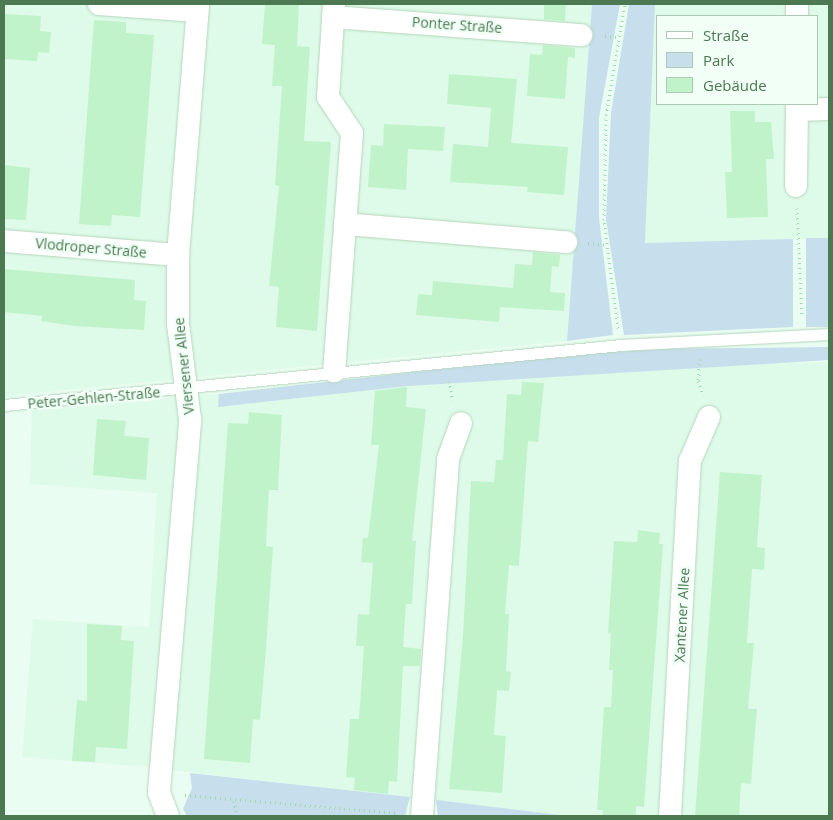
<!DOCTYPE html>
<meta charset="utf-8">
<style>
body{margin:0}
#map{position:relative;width:833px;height:820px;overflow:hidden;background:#eafdf2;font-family:"Open Sans",sans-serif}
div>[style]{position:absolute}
.residential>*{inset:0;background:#defae8}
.green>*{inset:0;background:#c7deec;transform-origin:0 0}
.building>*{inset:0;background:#c1f3ca}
.path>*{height:3px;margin-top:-1.5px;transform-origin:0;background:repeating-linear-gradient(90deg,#a3d9ac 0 1px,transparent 0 5px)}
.roads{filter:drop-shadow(0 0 1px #b4d5bb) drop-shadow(0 0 1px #b4d5bb)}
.service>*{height:11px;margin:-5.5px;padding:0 5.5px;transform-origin:5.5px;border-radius:5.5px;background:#fff}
.minor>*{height:22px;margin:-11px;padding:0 11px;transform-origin:11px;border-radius:11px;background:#fff}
span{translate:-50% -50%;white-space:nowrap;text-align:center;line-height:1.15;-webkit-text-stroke:5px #f1fff7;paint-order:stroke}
.street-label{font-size:14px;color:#4c7952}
.frame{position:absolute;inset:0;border:5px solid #4c7952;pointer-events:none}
.legend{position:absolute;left:656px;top:15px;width:162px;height:90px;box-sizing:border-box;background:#f1fff7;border:1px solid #afc9b5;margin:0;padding:6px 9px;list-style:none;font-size:15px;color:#4c7952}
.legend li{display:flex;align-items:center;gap:10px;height:25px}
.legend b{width:25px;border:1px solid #afc9b5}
</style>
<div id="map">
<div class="residential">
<div style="clip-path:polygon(4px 4px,592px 4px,567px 341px,4px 396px)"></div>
<div style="clip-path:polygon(evenodd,655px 4px,829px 4px,829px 238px,645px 243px,655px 4px,657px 16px,817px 16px,817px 104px,657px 104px,657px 16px)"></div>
<div style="clip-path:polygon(829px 362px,829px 816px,568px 816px,137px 766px,22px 757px,33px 619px,149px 627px,157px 493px,30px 484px,32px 410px,219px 394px,218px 407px,408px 386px,721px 365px)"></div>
</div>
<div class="green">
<div style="clip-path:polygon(592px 4px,620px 4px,599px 118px,599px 218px,613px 335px,567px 341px)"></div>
<div style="clip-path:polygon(629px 4px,655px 4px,645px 243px,793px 239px,793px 327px,624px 335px,606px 219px,611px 113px)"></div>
<div style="left:829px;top:238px;width:89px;height:23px;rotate:90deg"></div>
<div style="clip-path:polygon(829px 347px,829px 360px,408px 386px,218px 407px,219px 394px,441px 369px,637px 349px)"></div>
<div style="clip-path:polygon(190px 773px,410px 797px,405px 816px,187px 816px,183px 809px,192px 788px)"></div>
<div style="clip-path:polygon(436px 800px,568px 816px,438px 816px)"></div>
</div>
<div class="building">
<div style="clip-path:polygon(265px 4px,299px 4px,297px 46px,310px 47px,304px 141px,331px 142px,317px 331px,276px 327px,279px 287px,269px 286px,279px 186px,275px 185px,282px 86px,272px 86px,275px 45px,262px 44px)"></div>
<div style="clip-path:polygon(544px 4px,566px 4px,565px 21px,544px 19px)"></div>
<div style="clip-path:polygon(5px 14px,41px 16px,40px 31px,51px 32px,49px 53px,38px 52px,37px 61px,4px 59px)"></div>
<div style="clip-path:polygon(94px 20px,126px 22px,126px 33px,154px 35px,140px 217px,112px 215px,111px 226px,79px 224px)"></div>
<div style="clip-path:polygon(543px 45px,575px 48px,575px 58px,568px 57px,565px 99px,527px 96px,530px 54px,542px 55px)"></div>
<div style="clip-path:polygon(449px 74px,517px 79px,511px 143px,568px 147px,564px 195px,527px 192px,528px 187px,450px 182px,453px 144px,488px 147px,491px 108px,447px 104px)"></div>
<div style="clip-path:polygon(730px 111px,755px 111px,755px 122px,771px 122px,774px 159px,766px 159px,768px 217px,727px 218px,725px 172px,732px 172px)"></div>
<div style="clip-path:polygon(384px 124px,445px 127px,443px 151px,408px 149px,406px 190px,368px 187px,371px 145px,383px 146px)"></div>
<div style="clip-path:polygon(4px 165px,30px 168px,26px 220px,4px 219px)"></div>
<div style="clip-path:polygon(533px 252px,560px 255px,559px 267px,552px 266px,550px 292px,565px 293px,564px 311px,500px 307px,499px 322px,416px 315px,418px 294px,432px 295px,433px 281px,513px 288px,515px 264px,532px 265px)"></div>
<div style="clip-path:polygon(4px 269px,135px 280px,134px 300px,146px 301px,144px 330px,74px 326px,41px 321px,42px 316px,4px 312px)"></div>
<div style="clip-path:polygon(522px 382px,544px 383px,538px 442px,528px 441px,519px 566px,509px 565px,505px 614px,509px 614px,506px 671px,511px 672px,509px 691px,497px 690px,494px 735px,506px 736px,502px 793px,449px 789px,463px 636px,471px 481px,494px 482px,496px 460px,503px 460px,507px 394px,521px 395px)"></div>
<div style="clip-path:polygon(407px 387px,406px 407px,426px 409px,412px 541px,416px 541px,412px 604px,406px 604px,403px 647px,421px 649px,420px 666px,403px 666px,397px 782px,389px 781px,388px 794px,354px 790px,355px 778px,346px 777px,350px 719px,359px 719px,364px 646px,356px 646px,358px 614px,369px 615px,373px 563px,361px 562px,363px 538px,368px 538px,379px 445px,371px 445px,375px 391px)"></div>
<div style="clip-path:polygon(249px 412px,282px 415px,278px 490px,269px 490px,266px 546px,273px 547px,266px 649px,260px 720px,253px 719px,250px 763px,204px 759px,228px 423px,248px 424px)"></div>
<div style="clip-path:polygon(97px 419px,126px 421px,124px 436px,149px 438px,146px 480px,93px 475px)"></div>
<div style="clip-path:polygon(720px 472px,762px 475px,757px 547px,765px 548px,764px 570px,752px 569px,747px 643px,754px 643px,748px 709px,757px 709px,753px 755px,751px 784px,741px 783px,739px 816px,695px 816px)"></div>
<div style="clip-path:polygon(638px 530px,660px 533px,659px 544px,663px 544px,644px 807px,636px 806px,636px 816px,602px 816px,603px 810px,597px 810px,604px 707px,611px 707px,613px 670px,609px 670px,611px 634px,608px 633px,614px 541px,637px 542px)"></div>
<div style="clip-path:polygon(87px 624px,122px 626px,121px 640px,134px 641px,127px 749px,96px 747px,95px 762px,72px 761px,77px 700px,87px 701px)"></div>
</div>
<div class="path">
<div style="left:605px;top:36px;width:14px;rotate:4deg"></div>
<div style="left:797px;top:208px;width:109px;rotate:87.4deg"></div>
<div style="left:588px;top:243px;width:19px;rotate:6deg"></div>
<div style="left:618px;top:328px;width:109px;rotate:-97.4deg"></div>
<div style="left:604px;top:220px;width:105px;rotate:-88.9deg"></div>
<div style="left:606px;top:115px;width:113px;rotate:-80.3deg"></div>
<div style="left:700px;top:359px;width:22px;rotate:95deg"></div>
<div style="left:698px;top:381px;width:15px;rotate:70deg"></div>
<div style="left:449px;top:381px;width:20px;rotate:79deg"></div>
<div style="left:185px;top:795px;width:214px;rotate:4.8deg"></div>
<div style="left:234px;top:801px;width:15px;rotate:79deg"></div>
</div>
<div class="roads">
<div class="service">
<div style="left:4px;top:405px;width:620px;rotate:-5.55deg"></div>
<div style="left:621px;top:345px;width:208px;rotate:-3deg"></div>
</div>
<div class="minor">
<div style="left:99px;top:4px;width:98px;rotate:4.1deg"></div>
<div style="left:334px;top:4px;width:93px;rotate:93.7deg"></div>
<div style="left:328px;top:97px;width:43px;rotate:56.3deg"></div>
<div style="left:352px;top:133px;width:239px;rotate:94.3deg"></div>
<div style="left:797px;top:16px;width:12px;rotate:-90deg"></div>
<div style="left:333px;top:17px;width:249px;rotate:4.2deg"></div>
<div style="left:797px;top:110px;width:32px;rotate:-2deg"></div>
<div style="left:796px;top:186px;width:82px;rotate:-89.3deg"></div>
<div style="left:345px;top:224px;width:222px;rotate:4.7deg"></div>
<div style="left:4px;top:241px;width:175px;rotate:4.6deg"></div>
<div style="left:168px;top:816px;width:26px;rotate:-111deg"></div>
<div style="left:159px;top:792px;width:374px;rotate:-85.2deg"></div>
<div style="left:190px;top:419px;width:96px;rotate:-97.2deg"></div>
<div style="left:178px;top:324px;width:69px;rotate:-90deg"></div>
<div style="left:178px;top:255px;width:252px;rotate:-85.4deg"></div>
<div style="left:422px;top:816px;width:358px;rotate:-85.8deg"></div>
<div style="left:448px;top:459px;width:38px;rotate:-70deg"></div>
<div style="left:670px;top:816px;width:356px;rotate:-86.8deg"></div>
<div style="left:690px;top:461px;width:48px;rotate:-66.6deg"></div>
</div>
</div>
<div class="street-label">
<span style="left:457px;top:25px;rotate:4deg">Ponter Straße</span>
<span style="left:91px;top:248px;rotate:5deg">Vlodroper Straße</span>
<span style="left:184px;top:366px;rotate:-96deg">Viersener Allee</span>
<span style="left:94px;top:398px;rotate:-5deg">Peter-Gehlen-Straße</span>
<span style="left:682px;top:615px;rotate:-87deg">Xantener Allee</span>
</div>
<div class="frame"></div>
<ul class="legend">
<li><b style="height:6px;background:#fff"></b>Straße</li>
<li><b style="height:14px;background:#c7deec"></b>Park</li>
<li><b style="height:14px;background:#c1f3ca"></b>Gebäude</li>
</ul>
</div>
